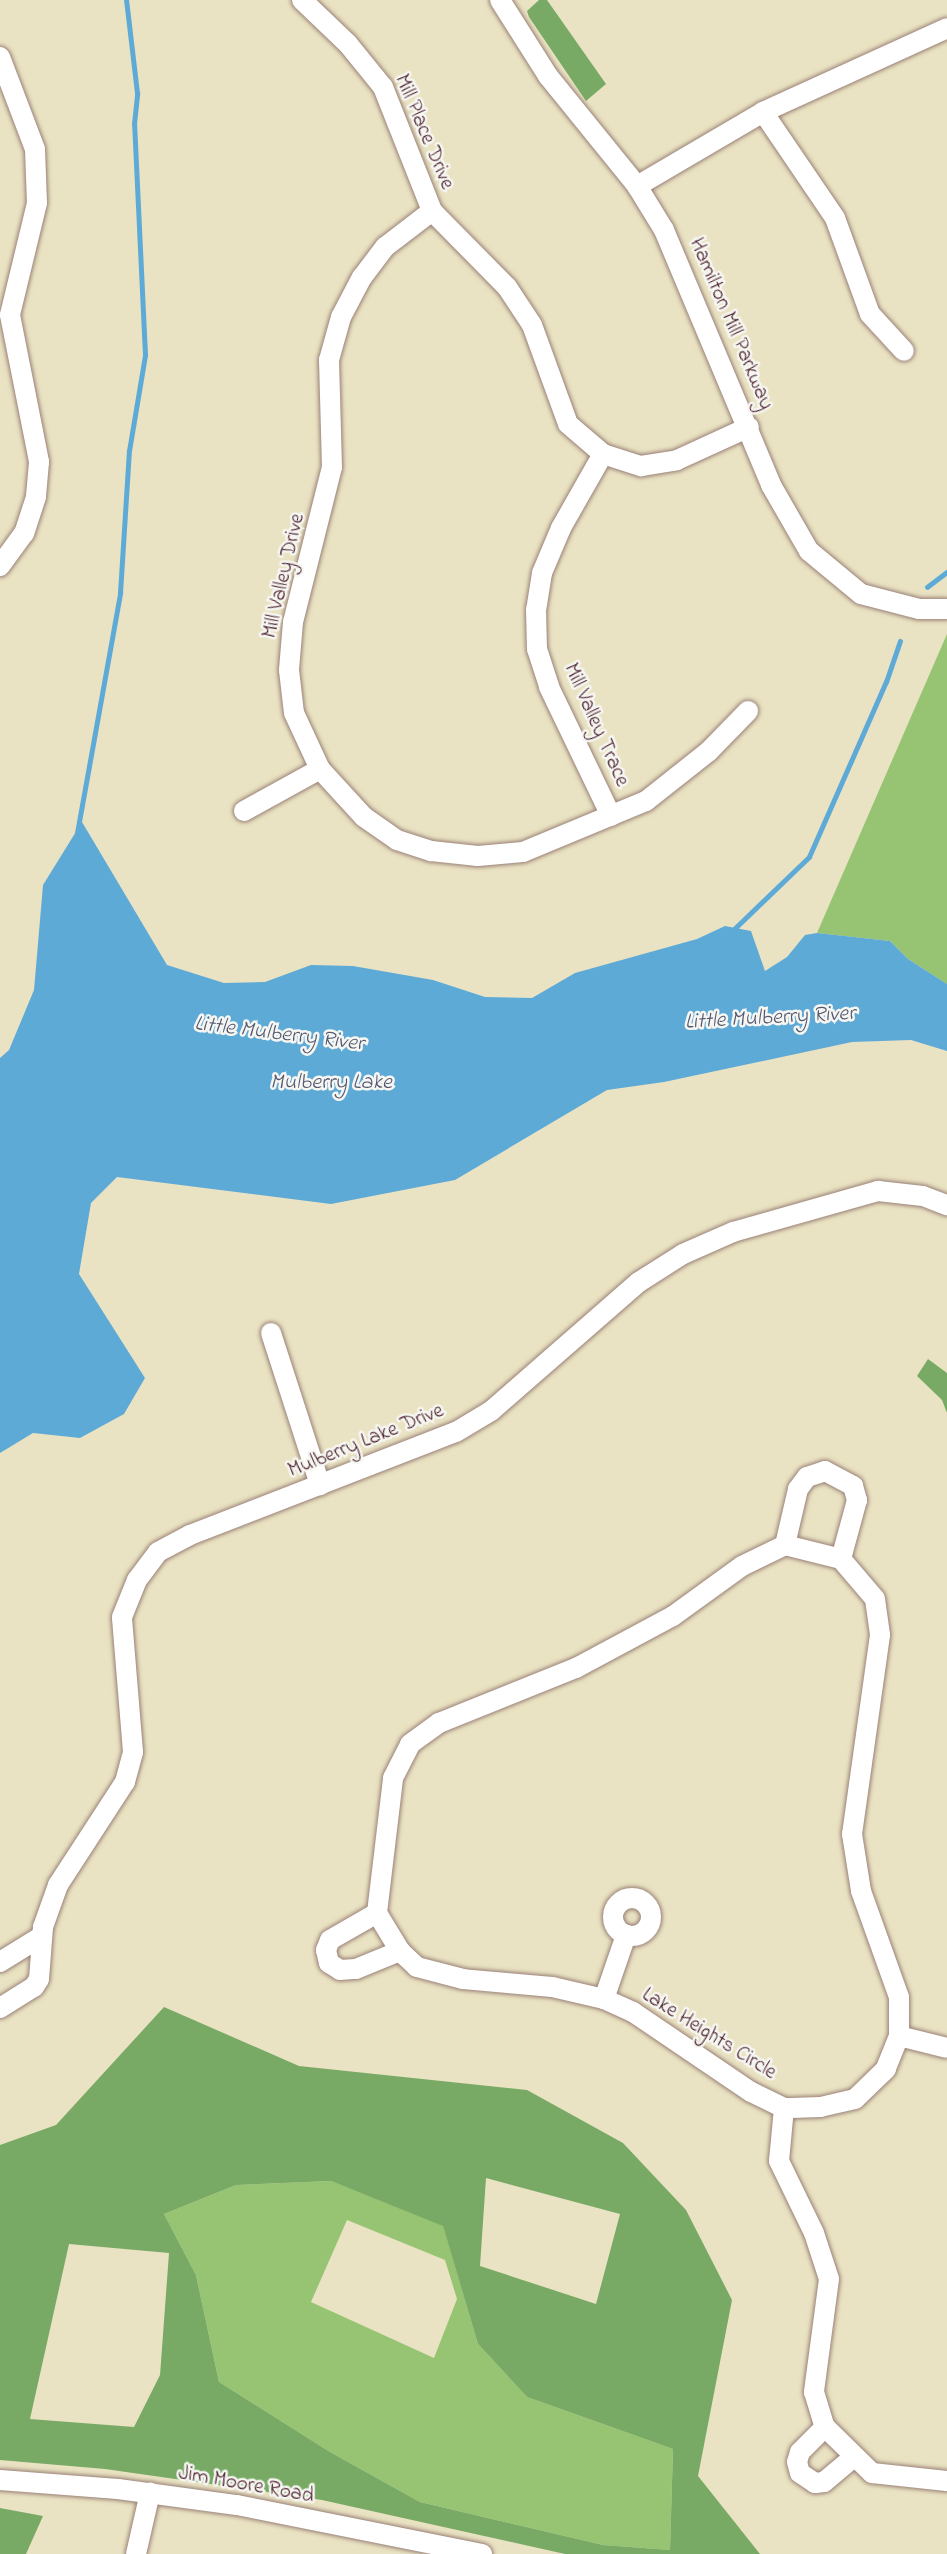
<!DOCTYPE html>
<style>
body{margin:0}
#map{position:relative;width:947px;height:2554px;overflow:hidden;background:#eae3c3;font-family:"Indie Flower",sans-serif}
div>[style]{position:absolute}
.green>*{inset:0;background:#96c473}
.forest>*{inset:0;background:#78aa65}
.water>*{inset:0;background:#5eaad7}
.stream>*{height:4.5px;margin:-2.25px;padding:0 2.25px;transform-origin:2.25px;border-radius:2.25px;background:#5eaad7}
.roads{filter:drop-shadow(0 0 2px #9a8177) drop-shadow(0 0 2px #9a8177)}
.minor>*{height:20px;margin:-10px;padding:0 10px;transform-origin:10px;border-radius:10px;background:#fff}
.minor>.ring{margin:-10px;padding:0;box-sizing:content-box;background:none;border:20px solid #fff;border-radius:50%}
span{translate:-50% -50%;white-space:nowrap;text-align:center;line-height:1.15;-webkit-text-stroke:5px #f6f6f2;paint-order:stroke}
.street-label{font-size:21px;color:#4a1f2b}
.water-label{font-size:22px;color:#525770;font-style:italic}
</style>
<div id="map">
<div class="green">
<div style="clip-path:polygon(947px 634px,947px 984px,908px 959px,890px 941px,817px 933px)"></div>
<div style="clip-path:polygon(evenodd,331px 2181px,443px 2225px,478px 2344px,527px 2397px,673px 2449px,670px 2550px,603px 2545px,420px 2502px,330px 2452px,219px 2382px,196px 2275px,164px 2214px,236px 2185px,331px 2181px,347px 2220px,445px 2260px,457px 2299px,434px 2358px,311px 2302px,347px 2220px)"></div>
</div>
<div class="forest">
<div style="clip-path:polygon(539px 0,547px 0,606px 84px,586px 101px,529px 17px,527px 11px)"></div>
<div style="clip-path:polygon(928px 1359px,947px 1373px,947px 1413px,942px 1400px,917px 1376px)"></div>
<div style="clip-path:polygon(evenodd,164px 2007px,299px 2066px,527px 2090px,623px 2143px,686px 2210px,732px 2300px,698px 2476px,760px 2554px,565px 2554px,322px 2500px,105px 2469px,0 2460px,0 2145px,56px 2125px,164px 2007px,486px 2178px,620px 2214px,596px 2304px,480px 2266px,486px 2178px,164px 2007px,331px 2181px,443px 2226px,478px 2344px,527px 2397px,673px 2449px,670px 2550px,603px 2545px,420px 2502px,330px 2452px,219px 2382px,196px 2275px,164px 2214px,236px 2185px,331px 2181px,164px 2007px,69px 2244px,169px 2253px,160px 2375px,134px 2427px,30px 2419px,69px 2244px)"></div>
<div style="clip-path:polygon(0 2508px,43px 2516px,26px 2554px,0 2554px)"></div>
</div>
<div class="water">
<div style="clip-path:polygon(82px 822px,167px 965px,224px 983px,265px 982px,311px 965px,353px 966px,433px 980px,485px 997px,532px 998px,575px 973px,697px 939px,725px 926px,751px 931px,765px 971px,787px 957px,805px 935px,817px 933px,890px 941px,908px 959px,947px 984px,947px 1051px,911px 1040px,852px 1042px,664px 1082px,607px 1090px,455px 1180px,331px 1204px,117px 1177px,91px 1203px,79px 1274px,145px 1378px,124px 1414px,80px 1438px,33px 1433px,0 1453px,0 1058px,9px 1050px,34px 990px,43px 885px)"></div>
</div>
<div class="stream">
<div style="left:927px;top:587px;width:25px;rotate:-37deg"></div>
<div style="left:77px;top:833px;width:244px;rotate:-79.8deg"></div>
<div style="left:120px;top:593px;width:142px;rotate:-86.4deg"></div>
<div style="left:129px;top:451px;width:97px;rotate:-80.5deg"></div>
<div style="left:145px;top:355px;width:231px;rotate:-92.7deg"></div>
<div style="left:134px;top:124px;width:31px;rotate:-84deg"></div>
<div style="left:137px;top:93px;width:94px;rotate:-96.7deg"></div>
<div style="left:731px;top:932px;width:108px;rotate:-43.9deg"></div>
<div style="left:809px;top:857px;width:191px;rotate:-66.3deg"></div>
<div style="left:886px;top:682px;width:43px;rotate:-71.1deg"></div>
</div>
<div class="roads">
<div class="minor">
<div style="left:302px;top:0;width:64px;rotate:43.7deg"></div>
<div style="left:348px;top:44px;width:55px;rotate:50.9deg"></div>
<div style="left:383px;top:87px;width:133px;rotate:68.4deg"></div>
<div style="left:432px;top:211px;width:107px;rotate:45.4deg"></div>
<div style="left:507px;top:287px;width:45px;rotate:56.7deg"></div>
<div style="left:532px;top:325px;width:105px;rotate:70deg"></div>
<div style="left:568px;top:424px;width:46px;rotate:40.6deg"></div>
<div style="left:603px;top:454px;width:40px;rotate:18deg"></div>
<div style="left:641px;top:466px;width:36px;rotate:-9deg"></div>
<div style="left:677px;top:460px;width:79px;rotate:-24.6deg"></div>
<div style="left:500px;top:0;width:90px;rotate:57.7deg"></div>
<div style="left:548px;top:76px;width:141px;rotate:51deg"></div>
<div style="left:637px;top:186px;width:52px;rotate:58.5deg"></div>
<div style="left:664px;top:230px;width:277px;rotate:67.2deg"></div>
<div style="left:771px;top:485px;width:76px;rotate:60.1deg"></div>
<div style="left:809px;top:551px;width:67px;rotate:39.6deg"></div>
<div style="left:861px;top:594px;width:60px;rotate:14.5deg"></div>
<div style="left:919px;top:609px;width:28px"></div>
<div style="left:0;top:57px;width:98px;rotate:69.2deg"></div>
<div style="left:35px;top:149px;width:54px;rotate:87.9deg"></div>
<div style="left:37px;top:203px;width:115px;rotate:103.6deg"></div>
<div style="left:10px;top:315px;width:150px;rotate:78.8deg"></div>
<div style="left:39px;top:462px;width:35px;rotate:95deg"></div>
<div style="left:36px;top:497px;width:38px;rotate:108deg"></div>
<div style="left:24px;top:533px;width:41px;rotate:126deg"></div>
<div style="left:763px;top:112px;width:128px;rotate:55.8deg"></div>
<div style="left:835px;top:218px;width:102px;rotate:70deg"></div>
<div style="left:870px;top:314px;width:50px;rotate:47.4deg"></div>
<div style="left:637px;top:186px;width:146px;rotate:-30.4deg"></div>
<div style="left:763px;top:112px;width:202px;rotate:-24.5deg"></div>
<div style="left:432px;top:211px;width:59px;rotate:142.5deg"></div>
<div style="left:385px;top:247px;width:38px;rotate:127deg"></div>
<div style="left:362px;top:277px;width:45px;rotate:117.7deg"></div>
<div style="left:341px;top:317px;width:45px;rotate:105.6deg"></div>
<div style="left:329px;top:360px;width:107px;rotate:88.4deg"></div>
<div style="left:332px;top:467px;width:160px;rotate:104.1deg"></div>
<div style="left:293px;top:622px;width:48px;rotate:94.8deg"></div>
<div style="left:289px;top:670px;width:43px;rotate:83.4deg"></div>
<div style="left:294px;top:713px;width:62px;rotate:65.1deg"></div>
<div style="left:320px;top:769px;width:65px;rotate:47.5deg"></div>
<div style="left:364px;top:817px;width:40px;rotate:34.9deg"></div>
<div style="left:397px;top:840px;width:36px;rotate:18deg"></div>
<div style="left:431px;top:851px;width:47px;rotate:6.1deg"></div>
<div style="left:478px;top:856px;width:45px;rotate:-5.1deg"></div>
<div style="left:523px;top:852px;width:133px;rotate:-22.5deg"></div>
<div style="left:646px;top:801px;width:80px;rotate:-38.4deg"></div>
<div style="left:709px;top:751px;width:56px;rotate:-45.7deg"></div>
<div style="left:603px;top:454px;width:85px;rotate:119.6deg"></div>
<div style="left:561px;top:528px;width:49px;rotate:112.9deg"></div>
<div style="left:542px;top:573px;width:36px;rotate:99deg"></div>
<div style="left:536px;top:609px;width:40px;rotate:88.6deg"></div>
<div style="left:537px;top:649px;width:40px;rotate:72deg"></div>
<div style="left:549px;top:687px;width:143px;rotate:64.3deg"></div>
<div style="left:244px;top:811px;width:87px;rotate:-28.9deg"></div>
<div style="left:271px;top:1333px;width:160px;rotate:72.1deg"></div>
<div style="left:785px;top:1545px;width:58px;rotate:14deg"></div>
<div style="left:841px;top:1559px;width:52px;rotate:49.6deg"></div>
<div style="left:875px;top:1599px;width:36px;rotate:82deg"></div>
<div style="left:880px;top:1635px;width:201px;rotate:98deg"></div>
<div style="left:852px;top:1834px;width:58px;rotate:81deg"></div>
<div style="left:861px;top:1891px;width:113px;rotate:70.3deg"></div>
<div style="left:899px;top:1997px;width:39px;rotate:90deg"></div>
<div style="left:899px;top:2036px;width:35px;rotate:112deg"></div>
<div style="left:886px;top:2069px;width:43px;rotate:135.9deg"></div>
<div style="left:855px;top:2099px;width:35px;rotate:167deg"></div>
<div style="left:821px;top:2107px;width:37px;rotate:178deg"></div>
<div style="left:784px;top:2108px;width:37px;rotate:-154deg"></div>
<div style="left:751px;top:2092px;width:143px;rotate:-145.9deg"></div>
<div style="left:633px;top:2012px;width:32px;rotate:-156deg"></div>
<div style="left:604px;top:1999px;width:53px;rotate:-167deg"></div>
<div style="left:552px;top:1987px;width:89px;rotate:-174.9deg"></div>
<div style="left:463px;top:1979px;width:48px;rotate:-165.4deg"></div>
<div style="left:417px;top:1967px;width:23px;rotate:-137deg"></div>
<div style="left:400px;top:1951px;width:44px;rotate:-121.2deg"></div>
<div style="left:377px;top:1913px;width:136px;rotate:-83.2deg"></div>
<div style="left:393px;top:1778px;width:38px;rotate:-63deg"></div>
<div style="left:410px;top:1744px;width:36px;rotate:-36deg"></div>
<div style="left:439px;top:1723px;width:148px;rotate:-21.9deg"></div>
<div style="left:576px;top:1668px;width:110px;rotate:-28.2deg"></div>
<div style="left:673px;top:1616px;width:85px;rotate:-35.9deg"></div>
<div style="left:742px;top:1566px;width:48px;rotate:-26deg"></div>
<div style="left:785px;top:1545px;width:57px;rotate:-76.9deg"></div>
<div style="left:798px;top:1489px;width:15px;rotate:-53deg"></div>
<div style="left:807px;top:1477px;width:19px;rotate:-18deg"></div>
<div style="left:825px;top:1471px;width:32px;rotate:28deg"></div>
<div style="left:853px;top:1486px;width:15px;rotate:74deg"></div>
<div style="left:857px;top:1500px;width:61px;rotate:105.2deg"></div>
<div class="ring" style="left:613px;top:1898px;width:18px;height:18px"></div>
<div style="left:377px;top:1913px;width:54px;rotate:150.1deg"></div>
<div style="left:330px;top:1940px;width:11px;rotate:112deg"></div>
<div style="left:326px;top:1950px;width:13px;rotate:77deg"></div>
<div style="left:329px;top:1963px;width:13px;rotate:32deg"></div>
<div style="left:340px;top:1970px;width:16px;rotate:-4deg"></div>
<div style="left:356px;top:1969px;width:48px;rotate:-22.2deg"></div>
<div style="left:0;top:1962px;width:49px;rotate:-31.8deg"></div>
<div style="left:604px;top:1999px;width:68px;rotate:-71deg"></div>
<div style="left:0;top:2008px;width:40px;rotate:-32deg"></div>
<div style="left:34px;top:1987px;width:9px;rotate:-58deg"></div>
<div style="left:39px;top:1979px;width:52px;rotate:-85.6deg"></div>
<div style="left:43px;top:1927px;width:45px;rotate:-70.3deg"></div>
<div style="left:58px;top:1885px;width:123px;rotate:-57deg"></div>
<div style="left:125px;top:1782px;width:31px;rotate:-75deg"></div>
<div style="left:133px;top:1752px;width:135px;rotate:-94.7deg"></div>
<div style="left:122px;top:1617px;width:40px;rotate:-68deg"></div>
<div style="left:137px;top:1580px;width:35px;rotate:-53deg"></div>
<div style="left:158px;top:1552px;width:36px;rotate:-28deg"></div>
<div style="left:190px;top:1535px;width:285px;rotate:-21.2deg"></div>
<div style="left:456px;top:1432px;width:41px;rotate:-31deg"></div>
<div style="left:491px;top:1411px;width:196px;rotate:-41.1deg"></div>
<div style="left:639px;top:1282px;width:52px;rotate:-32.5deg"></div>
<div style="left:683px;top:1254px;width:55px;rotate:-23.7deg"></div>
<div style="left:733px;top:1232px;width:151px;rotate:-15.8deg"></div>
<div style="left:878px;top:1191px;width:45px;rotate:6.3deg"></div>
<div style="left:923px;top:1196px;width:26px;rotate:21deg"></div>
<div style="left:899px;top:2036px;width:49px;rotate:14deg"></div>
<div style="left:784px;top:2108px;width:53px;rotate:95.4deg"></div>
<div style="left:779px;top:2161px;width:80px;rotate:64.1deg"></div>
<div style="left:814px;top:2233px;width:48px;rotate:71.9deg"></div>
<div style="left:829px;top:2279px;width:114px;rotate:97.6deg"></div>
<div style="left:814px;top:2392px;width:37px;rotate:73deg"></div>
<div style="left:825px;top:2427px;width:66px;rotate:44.4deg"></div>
<div style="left:872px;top:2473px;width:75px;rotate:6.1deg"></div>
<div style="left:825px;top:2427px;width:35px;rotate:135deg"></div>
<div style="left:800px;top:2452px;width:10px;rotate:107deg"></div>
<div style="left:797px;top:2462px;width:11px;rotate:75deg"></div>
<div style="left:800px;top:2473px;width:18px;rotate:34deg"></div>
<div style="left:815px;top:2483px;width:9px;rotate:-6deg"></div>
<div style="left:824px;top:2482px;width:38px;rotate:-40deg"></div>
<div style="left:0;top:2480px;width:118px;rotate:4.4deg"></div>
<div style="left:118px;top:2489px;width:120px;rotate:7.7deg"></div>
<div style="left:237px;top:2505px;width:250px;rotate:11.3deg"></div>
<div style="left:136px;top:2554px;width:63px;rotate:-77.1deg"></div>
</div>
</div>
<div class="street-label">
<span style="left:424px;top:132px;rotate:67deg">Mill Place Drive</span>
<span style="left:731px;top:324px;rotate:67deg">Hamilton Mill Parkway</span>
<span style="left:284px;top:576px;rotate:-77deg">Mill Valley Drive</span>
<span style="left:596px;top:725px;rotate:66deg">Mill Valley Trace</span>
<span style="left:366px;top:1441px;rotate:-22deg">Mulberry Lake Drive</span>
<span style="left:709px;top:2034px;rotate:32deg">Lake Heights Circle</span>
<span style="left:246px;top:2485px;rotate:10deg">Jim Moore Road</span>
</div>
<div class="water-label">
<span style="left:770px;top:1019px;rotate:-3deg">Little Mulberry River</span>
<span style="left:279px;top:1035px;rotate:7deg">Little Mulberry River</span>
<span style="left:331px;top:1084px">Mulberry Lake</span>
</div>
</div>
